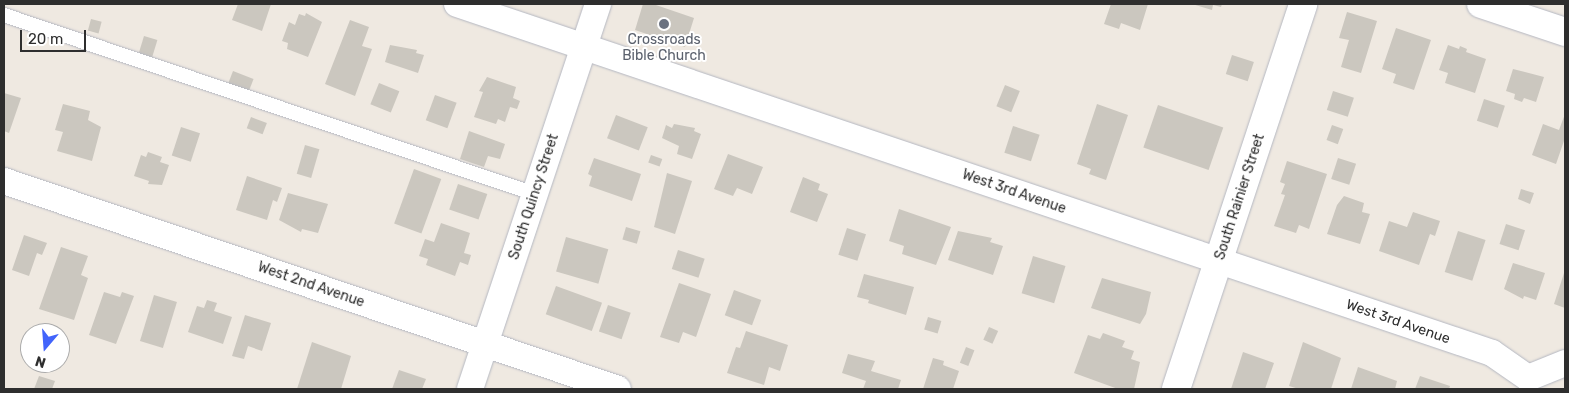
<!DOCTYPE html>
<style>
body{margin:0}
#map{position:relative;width:1569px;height:393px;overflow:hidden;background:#efe9e1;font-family:Rubik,sans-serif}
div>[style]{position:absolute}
.building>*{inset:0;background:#cbc7bf;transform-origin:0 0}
.roads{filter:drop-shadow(0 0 1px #b4b7c1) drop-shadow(0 0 1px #b4b7c1)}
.lane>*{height:14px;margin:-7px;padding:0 7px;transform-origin:7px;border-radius:7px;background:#fff}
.street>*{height:26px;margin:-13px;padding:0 13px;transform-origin:13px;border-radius:13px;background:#fff}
.secondary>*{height:28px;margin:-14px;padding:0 14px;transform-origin:14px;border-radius:14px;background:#fff}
.dots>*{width:14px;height:14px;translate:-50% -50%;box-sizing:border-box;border:2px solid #fff;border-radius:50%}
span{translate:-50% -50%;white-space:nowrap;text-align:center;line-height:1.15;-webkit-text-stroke:4px #fff;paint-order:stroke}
.worship-label{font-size:14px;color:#5b616d}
.street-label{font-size:14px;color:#2e2e2e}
.frame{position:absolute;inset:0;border:5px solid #2e2e2e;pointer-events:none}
.north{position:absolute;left:20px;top:323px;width:50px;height:50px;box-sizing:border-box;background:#fff;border:1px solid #ababab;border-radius:50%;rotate:198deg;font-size:14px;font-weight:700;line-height:20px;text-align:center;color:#2e2e2e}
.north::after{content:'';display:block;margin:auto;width:18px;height:22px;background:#4264fb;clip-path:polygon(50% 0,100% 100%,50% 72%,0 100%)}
.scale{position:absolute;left:20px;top:30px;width:66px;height:22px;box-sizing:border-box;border:2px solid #2e2e2e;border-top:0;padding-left:6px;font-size:15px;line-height:18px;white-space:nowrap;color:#2e2e2e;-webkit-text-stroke:4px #fff;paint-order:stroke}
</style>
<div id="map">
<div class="building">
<div style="clip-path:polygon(238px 4px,271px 4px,262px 31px,232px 20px)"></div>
<div style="clip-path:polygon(643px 4px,653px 4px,694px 18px,685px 47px,635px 30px)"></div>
<div style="clip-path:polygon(1111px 4px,1148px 4px,1140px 30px,1121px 23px,1119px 29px,1104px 24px)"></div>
<div style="clip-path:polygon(1192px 4px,1222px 4px,1221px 7px,1213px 5px,1212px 10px)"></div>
<div style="clip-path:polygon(1347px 12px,1377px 21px,1361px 73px,1341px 67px,1349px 40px,1339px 38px)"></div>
<div style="clip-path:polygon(306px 13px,322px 22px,308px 57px,287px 49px,288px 43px,282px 41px,289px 22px,295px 25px,299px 14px,305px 16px)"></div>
<div style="left:91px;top:19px;width:11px;height:12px;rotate:15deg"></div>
<div style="clip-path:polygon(350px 20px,369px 27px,362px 46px,372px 49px,355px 96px,325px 84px)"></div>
<div style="clip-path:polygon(1396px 28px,1431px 40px,1414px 90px,1393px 83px,1396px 74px,1382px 69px)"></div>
<div style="left:144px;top:36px;width:14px;height:18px;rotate:17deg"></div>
<div style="clip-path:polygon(390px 45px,417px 50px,416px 53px,424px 55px,418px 73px,385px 62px)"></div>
<div style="clip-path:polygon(1448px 45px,1459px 49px,1460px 46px,1467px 49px,1466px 52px,1486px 59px,1475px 93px,1445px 83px,1448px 73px,1439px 70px)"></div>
<div style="left:1232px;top:55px;width:23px;height:20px;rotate:18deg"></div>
<div style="clip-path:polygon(1513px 69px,1544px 77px,1536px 102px,1524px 98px,1522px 102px,1514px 99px,1515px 94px,1506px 91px)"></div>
<div style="left:233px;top:71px;width:22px;height:14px;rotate:21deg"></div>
<div style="clip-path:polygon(487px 77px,516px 87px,513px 98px,520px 101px,517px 109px,510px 107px,505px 122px,498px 119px,496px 124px,474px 117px,483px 92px,479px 91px)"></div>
<div style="left:379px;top:83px;width:22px;height:23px;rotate:22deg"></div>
<div style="left:1005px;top:85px;width:16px;height:23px;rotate:22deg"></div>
<div style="left:1333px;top:91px;width:22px;height:20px;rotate:18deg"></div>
<div style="clip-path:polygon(4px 93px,21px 98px,9px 133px,4px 131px)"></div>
<div style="left:435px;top:95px;width:23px;height:27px;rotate:20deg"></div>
<div style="left:1484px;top:99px;width:22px;height:23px;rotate:18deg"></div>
<div style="clip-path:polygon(63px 104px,90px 111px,88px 120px,101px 127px,92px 161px,57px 151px,63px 132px,55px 130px)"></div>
<div style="clip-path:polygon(1097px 104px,1128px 115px,1106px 180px,1089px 174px,1091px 169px,1077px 164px)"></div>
<div style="left:1158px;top:105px;width:69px;height:45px;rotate:19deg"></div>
<div style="clip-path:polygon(1565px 114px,1565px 138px,1556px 164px,1532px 155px,1543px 124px,1559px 130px)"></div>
<div style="left:616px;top:115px;width:34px;height:25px;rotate:21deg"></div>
<div style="left:251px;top:117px;width:17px;height:12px;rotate:21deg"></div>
<div style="clip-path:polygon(674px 124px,695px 128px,694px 131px,701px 134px,692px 159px,677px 154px,679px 146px,662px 138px,666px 125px,672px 128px)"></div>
<div style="left:1332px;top:125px;width:12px;height:16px;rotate:20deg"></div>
<div style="left:1013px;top:126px;width:28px;height:28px;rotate:18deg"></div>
<div style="left:181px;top:127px;width:20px;height:30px;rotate:18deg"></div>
<div style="clip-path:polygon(469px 131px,505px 144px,500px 159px,488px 156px,484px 167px,460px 159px)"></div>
<div style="left:305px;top:145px;width:15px;height:30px;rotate:16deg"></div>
<div style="clip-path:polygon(148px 152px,162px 157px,160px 162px,169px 165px,162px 185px,148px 184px,149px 181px,134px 176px,141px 155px,146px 157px)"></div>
<div style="clip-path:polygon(728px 154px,763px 167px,752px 194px,737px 188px,733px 196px,714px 189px)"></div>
<div style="left:651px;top:155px;width:12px;height:8px;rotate:20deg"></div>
<div style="clip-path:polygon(594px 158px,641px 174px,632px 201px,589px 186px,592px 176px,588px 174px)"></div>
<div style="left:1338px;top:158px;width:19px;height:22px;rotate:18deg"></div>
<div style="clip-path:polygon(1287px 161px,1327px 174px,1309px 229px,1299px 225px,1296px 233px,1274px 226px,1285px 195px,1281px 194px,1285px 184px,1280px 182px)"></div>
<div style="left:414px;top:169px;width:29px;height:58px;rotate:20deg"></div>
<div style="clip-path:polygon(667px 173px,692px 181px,675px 234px,654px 227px)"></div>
<div style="clip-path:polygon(247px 176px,282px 188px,277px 202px,273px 200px,267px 220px,236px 210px)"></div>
<div style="clip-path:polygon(803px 177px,820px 184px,818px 190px,828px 194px,817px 222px,790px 212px)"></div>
<div style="left:458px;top:184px;width:31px;height:27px;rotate:19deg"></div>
<div style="clip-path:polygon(1521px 189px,1534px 193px,1530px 204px,1518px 199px)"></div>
<div style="clip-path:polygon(288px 193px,328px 204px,318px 233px,302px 229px,301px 232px,279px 220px)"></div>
<div style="clip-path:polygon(1344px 196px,1364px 203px,1362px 212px,1370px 214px,1360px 244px,1327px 234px,1337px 205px)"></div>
<div style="clip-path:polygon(899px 209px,951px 227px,936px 265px,902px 254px,904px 246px,889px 241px)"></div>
<div style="clip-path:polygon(1413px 212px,1440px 221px,1435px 236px,1430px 234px,1419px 265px,1379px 251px,1389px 221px,1407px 227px)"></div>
<div style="clip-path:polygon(441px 223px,470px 233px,464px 253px,471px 255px,468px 265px,460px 262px,455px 276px,426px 265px,428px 259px,419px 256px,425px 239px,434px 242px)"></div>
<div style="left:1506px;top:224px;width:20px;height:21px;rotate:18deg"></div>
<div style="left:626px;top:227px;width:15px;height:13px;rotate:16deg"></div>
<div style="left:847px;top:228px;width:20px;height:28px;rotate:18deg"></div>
<div style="clip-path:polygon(958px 231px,992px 238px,990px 242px,1003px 246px,993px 275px,948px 260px)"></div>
<div style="left:1458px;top:231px;width:29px;height:43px;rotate:18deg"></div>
<div style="clip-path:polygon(24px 235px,47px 243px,42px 255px,37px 253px,29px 276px,12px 270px)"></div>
<div style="left:566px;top:237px;width:44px;height:36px;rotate:16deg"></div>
<div style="clip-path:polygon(61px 247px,88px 256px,81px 275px,88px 278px,74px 320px,39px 309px)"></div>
<div style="left:678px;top:250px;width:28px;height:20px;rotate:18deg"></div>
<div style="left:1033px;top:256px;width:34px;height:39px;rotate:17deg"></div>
<div style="clip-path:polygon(1513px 263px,1545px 273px,1536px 300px,1524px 296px,1523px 299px,1504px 289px)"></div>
<div style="clip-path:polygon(1565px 270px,1565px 308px,1554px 304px)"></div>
<div style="clip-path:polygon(864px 274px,914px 287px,906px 315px,868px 303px,869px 300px,857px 297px)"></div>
<div style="clip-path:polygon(1102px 278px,1151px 292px,1146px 314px,1140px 324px,1091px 308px)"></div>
<div style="clip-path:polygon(679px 283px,711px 294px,696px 337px,683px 332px,679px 343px,660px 337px)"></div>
<div style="left:556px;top:286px;width:49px;height:30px;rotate:20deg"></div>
<div style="left:734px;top:290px;width:29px;height:27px;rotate:20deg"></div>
<div style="clip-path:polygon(104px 292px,120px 297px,122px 292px,134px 296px,116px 344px,89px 335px)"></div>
<div style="left:154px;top:295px;width:24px;height:48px;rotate:17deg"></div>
<div style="clip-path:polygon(207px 300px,217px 303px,214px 311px,232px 317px,223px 344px,188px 332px,197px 306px,204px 308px)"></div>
<div style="left:608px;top:305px;width:24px;height:28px;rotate:19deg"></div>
<div style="clip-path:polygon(245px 315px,271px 323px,262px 351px,248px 346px,244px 359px,232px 356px)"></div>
<div style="left:928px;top:317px;width:14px;height:13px;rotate:17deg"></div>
<div style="left:989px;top:327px;width:10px;height:14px;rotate:24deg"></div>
<div style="clip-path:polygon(746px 331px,788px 345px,780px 371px,769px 367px,764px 385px,727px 373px,736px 347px,740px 348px)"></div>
<div style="clip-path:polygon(1103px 333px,1125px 341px,1122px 347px,1134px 351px,1131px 359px,1140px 362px,1134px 389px,1118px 389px,1074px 373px,1088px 335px,1100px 339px)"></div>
<div style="clip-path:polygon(312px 342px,351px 356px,341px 389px,297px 389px)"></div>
<div style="clip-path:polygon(1303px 342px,1341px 358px,1331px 389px,1299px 389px,1289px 386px)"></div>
<div style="left:966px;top:347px;width:9px;height:17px;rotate:21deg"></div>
<div style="clip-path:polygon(1243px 352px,1274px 363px,1265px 389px,1231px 389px)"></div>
<div style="clip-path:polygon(848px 354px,875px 361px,871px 371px,901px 380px,898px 389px,863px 389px,866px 381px,842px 373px)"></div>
<div style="clip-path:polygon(933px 358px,944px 361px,943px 365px,959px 371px,953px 389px,923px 389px)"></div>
<div style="clip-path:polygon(1358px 367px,1397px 381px,1395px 389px,1351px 389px)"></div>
<div style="clip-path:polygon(399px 370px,426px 379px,422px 389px,392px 389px)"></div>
<div style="clip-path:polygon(39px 376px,55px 381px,52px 389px,34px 389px)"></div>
<div style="clip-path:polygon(1420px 376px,1450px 386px,1449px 389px,1415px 389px)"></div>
</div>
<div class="roads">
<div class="lane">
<div style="left:4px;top:15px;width:560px;rotate:18.63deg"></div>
</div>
<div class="street">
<div style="left:457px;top:4px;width:1092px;rotate:18.63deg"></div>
<div style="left:1492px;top:353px;width:44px;rotate:34.8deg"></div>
<div style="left:1528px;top:378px;width:40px;rotate:-22deg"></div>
<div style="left:4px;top:181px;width:648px;rotate:18.71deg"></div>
<div style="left:470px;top:389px;width:406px;rotate:-71.6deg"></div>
</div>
<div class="secondary">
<div style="left:1481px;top:4px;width:89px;rotate:18.4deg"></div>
<div style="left:1176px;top:389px;width:405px;rotate:-71.7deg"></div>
</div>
</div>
<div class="dots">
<div style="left:664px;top:24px;background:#6b7280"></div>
</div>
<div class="worship-label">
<span style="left:664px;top:48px">Crossroads<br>Bible Church</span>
</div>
<div class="street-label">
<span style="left:1014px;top:192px;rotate:19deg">West 3rd Avenue</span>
<span style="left:534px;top:197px;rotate:-72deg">South Quincy Street</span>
<span style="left:1240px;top:197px;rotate:-72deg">South Rainier Street</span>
<span style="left:311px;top:285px;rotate:19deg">West 2nd Avenue</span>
<span style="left:1398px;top:322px;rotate:19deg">West 3rd Avenue</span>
</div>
<div class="frame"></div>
<div class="north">N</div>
<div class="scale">20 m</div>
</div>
